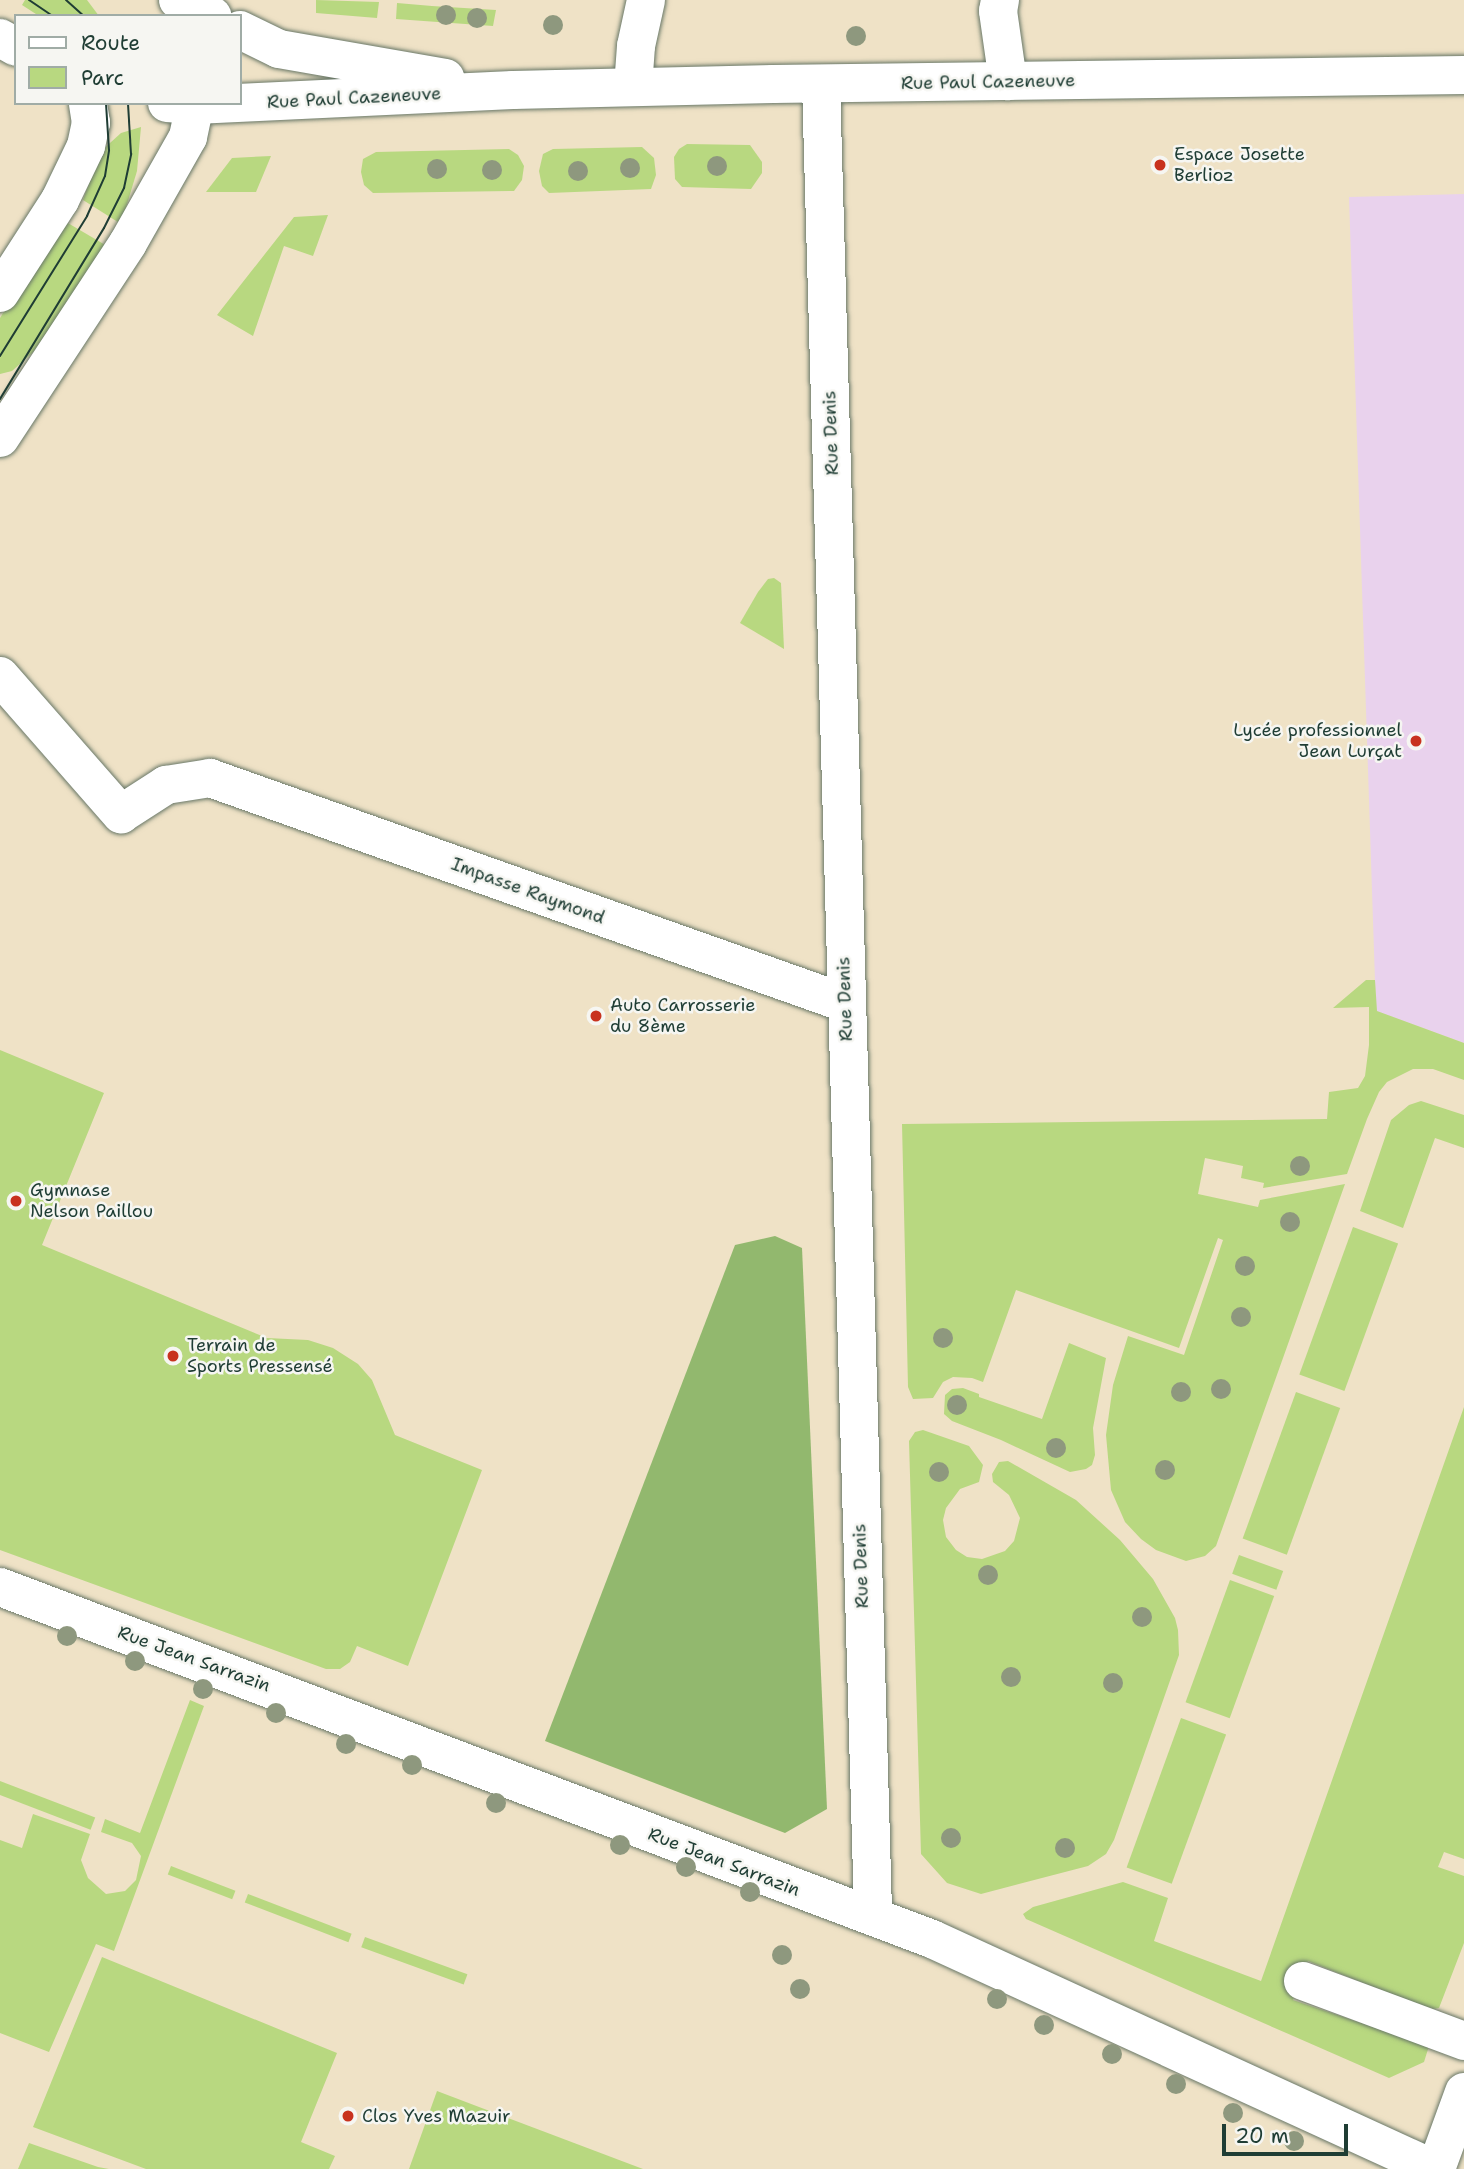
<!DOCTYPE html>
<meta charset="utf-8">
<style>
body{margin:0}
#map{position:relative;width:1464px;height:2169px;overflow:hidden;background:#efe2c6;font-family:"Shantell Sans",sans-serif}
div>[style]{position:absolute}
.built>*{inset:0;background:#e9d2ed}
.green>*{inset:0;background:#b8d880;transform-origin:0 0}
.forest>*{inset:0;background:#92b86e}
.roads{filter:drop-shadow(0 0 2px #687767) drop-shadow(0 0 2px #687767)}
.minor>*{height:38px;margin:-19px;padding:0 19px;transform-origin:19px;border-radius:19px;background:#fff}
.tram>*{height:2px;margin:-1px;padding:0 1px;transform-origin:1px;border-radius:1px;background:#1f3d34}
.trees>*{width:20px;height:20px;margin:-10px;border-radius:50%;background:#8e987e}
.dots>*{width:19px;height:19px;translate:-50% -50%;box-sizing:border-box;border:4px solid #f6f6f2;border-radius:50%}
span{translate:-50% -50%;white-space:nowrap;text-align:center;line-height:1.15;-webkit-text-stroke:5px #f6f6f2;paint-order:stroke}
.street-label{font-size:18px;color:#1f3d34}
.poi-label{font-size:18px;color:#1f3d34}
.left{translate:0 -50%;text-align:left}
.right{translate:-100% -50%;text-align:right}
.legend{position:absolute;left:14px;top:14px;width:228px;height:91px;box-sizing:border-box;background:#f6f6f2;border:2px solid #a0aca6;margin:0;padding:9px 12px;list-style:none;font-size:21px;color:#1f3d34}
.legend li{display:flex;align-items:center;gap:14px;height:35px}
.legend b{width:35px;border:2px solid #a0aca6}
.scale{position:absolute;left:1222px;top:2124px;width:126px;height:32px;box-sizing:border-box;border:4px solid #1f3d34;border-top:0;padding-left:9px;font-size:21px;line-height:24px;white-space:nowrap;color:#1f3d34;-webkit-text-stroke:5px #f6f6f2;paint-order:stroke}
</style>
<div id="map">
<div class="built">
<div style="clip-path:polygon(1464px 194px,1464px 1043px,1376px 1011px,1349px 197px)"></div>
</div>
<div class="green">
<div style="clip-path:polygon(25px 0,87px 0,99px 16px,39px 16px,22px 5px)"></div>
<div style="clip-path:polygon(316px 0,379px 2px,377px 18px,316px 13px)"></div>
<div style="clip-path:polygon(397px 3px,432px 6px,496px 10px,493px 26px,396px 19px)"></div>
<div style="clip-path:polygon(141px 127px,137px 171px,121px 224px,83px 200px,100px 152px,121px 133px)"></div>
<div style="clip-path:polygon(687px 144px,750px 145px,762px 162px,762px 173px,751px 189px,682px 187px,675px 179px,674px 157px,679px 149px)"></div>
<div style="clip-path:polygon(642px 147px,654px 158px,656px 175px,651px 189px,549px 193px,542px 186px,539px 171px,543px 154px,553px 149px)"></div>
<div style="clip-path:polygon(509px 149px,518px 155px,524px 166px,522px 180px,514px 191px,373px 193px,364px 185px,361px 172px,363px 159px,376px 152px)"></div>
<div style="clip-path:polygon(271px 156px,256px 192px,206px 192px,232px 158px)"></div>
<div style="clip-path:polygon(328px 215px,313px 256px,284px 246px,253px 336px,217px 315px,294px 217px)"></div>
<div style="clip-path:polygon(61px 219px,107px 246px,50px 337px,12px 371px,0 374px,0 318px)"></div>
<div style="clip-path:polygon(774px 578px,781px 583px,784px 649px,740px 623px,758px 592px,768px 579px)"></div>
<div style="clip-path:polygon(1366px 980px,1375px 980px,1377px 1011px,1464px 1043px,1464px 1080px,1433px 1069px,1413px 1069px,1387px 1082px,1379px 1092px,1367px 1119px,1347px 1174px,1263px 1188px,1264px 1183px,1241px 1178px,1243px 1166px,1205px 1158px,1198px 1194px,1258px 1207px,1260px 1200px,1345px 1184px,1216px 1546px,1205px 1556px,1186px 1561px,1156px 1550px,1141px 1539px,1125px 1522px,1111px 1490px,1106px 1435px,1113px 1385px,1128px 1336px,1184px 1355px,1223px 1240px,1218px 1238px,1179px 1348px,1016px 1290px,983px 1382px,972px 1378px,953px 1377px,943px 1382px,933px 1398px,913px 1399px,908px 1387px,902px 1124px,1327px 1119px,1329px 1092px,1358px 1088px,1365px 1076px,1369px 1045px,1369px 1007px,1333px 1008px)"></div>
<div style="clip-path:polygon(0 1050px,104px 1093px,42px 1245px,267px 1338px,308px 1340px,333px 1348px,358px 1364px,372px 1380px,395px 1435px,482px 1470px,408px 1666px,357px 1646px,350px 1662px,340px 1669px,326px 1669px,0 1550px)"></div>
<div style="clip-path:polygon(1421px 1101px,1464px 1115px,1464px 1148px,1435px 1138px,1403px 1228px,1360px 1211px,1391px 1120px,1409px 1105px)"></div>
<div style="left:1353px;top:1227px;width:48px;height:157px;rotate:20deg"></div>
<div style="clip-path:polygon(1069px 1343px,1106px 1358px,1093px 1428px,1095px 1455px,1092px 1465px,1086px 1469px,1070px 1472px,1001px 1440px,952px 1421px,944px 1414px,945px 1395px,952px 1389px,963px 1388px,979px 1394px,979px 1397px,1042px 1419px)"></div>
<div style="left:1296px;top:1392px;width:47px;height:156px;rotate:20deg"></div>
<div style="clip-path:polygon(1464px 1407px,1464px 1859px,1444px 1852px,1438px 1867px,1464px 1876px,1464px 1943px,1439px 2008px,1433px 2009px,1419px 2005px,1308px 1961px,1293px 2000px,1429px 2046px,1424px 2062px,1389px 2078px,1026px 1919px,1023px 1914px,1033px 1907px,1123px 1882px,1168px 1898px,1154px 1941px,1261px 1981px)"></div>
<div style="clip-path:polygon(923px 1430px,969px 1446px,983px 1465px,979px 1482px,960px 1489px,946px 1508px,943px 1520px,946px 1537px,956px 1550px,967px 1557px,982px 1559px,1005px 1551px,1014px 1541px,1020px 1518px,1009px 1495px,993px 1482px,992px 1474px,999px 1462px,1008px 1461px,1076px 1500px,1120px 1540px,1153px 1579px,1175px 1618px,1178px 1630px,1179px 1655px,1114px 1840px,1106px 1854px,1088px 1866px,981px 1894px,947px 1883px,921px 1854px,909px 1441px,915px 1432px)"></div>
<div style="left:1239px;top:1555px;width:47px;height:20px;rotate:20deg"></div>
<div style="left:1230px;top:1580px;width:47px;height:130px;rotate:20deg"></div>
<div style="clip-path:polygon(190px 1700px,204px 1706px,114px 1951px,96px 1944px,49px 2052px,0 2033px,0 1840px,22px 1848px,33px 1814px,90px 1834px,81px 1860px,88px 1878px,106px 1894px,125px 1891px,136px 1880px,141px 1856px,132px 1843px,101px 1832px,105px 1819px,140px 1833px)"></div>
<div style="left:1181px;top:1718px;width:48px;height:159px;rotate:20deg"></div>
<div style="left:0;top:1781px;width:102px;height:13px;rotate:21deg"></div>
<div style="left:171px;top:1866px;width:69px;height:9px;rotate:21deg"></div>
<div style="left:248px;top:1894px;width:111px;height:9px;rotate:21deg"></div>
<div style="left:365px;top:1937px;width:109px;height:11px;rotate:20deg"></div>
<div style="clip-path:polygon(102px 1957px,337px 2053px,301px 2142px,335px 2156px,329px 2169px,146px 2169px,33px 2127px)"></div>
<div style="clip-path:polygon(437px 2091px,643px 2169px,409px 2169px)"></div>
<div style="clip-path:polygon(29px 2143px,98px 2167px,109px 2169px,18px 2169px)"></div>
</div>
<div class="forest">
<div style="clip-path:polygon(775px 1236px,802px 1248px,827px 1809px,785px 1833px,545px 1741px,735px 1245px)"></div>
</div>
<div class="roads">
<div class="minor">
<div style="left:178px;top:0;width:38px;rotate:25deg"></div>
<div style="left:1000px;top:0;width:11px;rotate:100deg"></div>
<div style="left:998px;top:11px;width:71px;rotate:81.9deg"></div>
<div style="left:240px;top:30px;width:43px;rotate:26deg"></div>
<div style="left:279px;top:49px;width:169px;rotate:9.9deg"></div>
<div style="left:0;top:38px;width:18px;rotate:29deg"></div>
<div style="left:821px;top:84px;width:1832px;rotate:88.37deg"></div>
<div style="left:633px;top:87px;width:41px;rotate:-85.8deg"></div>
<div style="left:636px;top:46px;width:47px;rotate:-77.7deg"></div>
<div style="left:167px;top:103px;width:28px;rotate:4deg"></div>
<div style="left:195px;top:105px;width:318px;rotate:-2.7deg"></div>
<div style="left:513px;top:90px;width:260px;rotate:-1.3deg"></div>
<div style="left:773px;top:84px;width:691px;rotate:-0.75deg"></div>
<div style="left:0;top:293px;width:111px;rotate:-57.2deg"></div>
<div style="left:60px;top:200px;width:60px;rotate:-64.3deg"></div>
<div style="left:86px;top:146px;width:24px;rotate:-78deg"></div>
<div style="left:91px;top:123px;width:20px;rotate:-99deg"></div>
<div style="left:0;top:438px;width:233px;rotate:-56.7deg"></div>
<div style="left:128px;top:243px;width:122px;rotate:-60.5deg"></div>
<div style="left:188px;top:137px;width:35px;rotate:-78deg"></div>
<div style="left:0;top:676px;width:184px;rotate:48.8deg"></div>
<div style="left:121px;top:814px;width:54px;rotate:-32.8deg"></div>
<div style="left:166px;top:785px;width:45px;rotate:-9deg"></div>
<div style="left:210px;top:778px;width:674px;rotate:19.51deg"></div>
<div style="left:0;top:1587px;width:996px;rotate:20.69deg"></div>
<div style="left:932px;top:1939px;width:552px;rotate:24.62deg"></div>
<div style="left:1303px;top:1981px;width:172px;rotate:20.4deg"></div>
<div style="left:1436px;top:2169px;width:82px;rotate:-70deg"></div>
</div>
</div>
<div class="tram">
<div style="left:29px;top:0;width:29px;rotate:34deg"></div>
<div style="left:66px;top:0;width:24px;rotate:42deg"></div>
<div style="left:0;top:356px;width:165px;rotate:-58.1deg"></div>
<div style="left:87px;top:216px;width:44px;rotate:-65.8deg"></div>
<div style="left:105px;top:176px;width:26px;rotate:-81deg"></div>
<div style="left:109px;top:150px;width:47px;rotate:-93.7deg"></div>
<div style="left:0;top:399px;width:200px;rotate:-58.7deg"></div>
<div style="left:104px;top:228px;width:45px;rotate:-63.4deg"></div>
<div style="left:124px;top:188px;width:35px;rotate:-78deg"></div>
<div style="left:131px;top:154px;width:51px;rotate:-93.4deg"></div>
</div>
<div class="trees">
<div style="left:446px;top:15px"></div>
<div style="left:477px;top:18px"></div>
<div style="left:553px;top:25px"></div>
<div style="left:856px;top:36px"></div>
<div style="left:717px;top:166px"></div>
<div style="left:630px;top:168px"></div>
<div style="left:437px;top:169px"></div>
<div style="left:492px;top:170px"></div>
<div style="left:578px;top:171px"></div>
<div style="left:1300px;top:1166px"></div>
<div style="left:1290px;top:1222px"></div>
<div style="left:1245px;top:1266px"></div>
<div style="left:1241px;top:1317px"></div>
<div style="left:943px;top:1338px"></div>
<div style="left:1221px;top:1389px"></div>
<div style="left:1181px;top:1392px"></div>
<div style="left:957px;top:1405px"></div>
<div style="left:1056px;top:1448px"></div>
<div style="left:1165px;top:1470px"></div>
<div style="left:939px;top:1472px"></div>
<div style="left:988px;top:1575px"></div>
<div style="left:1142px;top:1617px"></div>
<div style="left:67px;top:1636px"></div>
<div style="left:135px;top:1661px"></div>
<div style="left:1011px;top:1677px"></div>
<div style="left:1113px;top:1683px"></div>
<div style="left:203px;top:1689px"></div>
<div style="left:276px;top:1713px"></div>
<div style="left:346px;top:1744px"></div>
<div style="left:412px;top:1765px"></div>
<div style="left:496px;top:1803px"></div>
<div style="left:951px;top:1838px"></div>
<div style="left:620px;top:1845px"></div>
<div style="left:1065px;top:1848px"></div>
<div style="left:686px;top:1867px"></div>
<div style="left:750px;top:1892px"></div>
<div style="left:782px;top:1955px"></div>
<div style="left:800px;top:1989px"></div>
<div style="left:997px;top:1999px"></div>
<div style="left:1044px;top:2025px"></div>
<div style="left:1112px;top:2054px"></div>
<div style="left:1176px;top:2084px"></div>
<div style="left:1233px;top:2113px"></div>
<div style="left:1294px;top:2141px"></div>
</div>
<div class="dots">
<div style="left:1160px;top:165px;background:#c8321e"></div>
<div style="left:1416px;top:741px;background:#c8321e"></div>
<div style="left:596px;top:1016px;background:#c8321e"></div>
<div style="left:16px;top:1201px;background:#c8321e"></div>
<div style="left:173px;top:1356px;background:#c8321e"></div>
<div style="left:348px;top:2116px;background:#c8321e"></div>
</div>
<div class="street-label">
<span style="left:988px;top:82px;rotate:-1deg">Rue Paul Cazeneuve</span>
<span style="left:354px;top:98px;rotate:-3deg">Rue Paul Cazeneuve</span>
<span style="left:831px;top:433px;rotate:-92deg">Rue Denis</span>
<span style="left:528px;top:891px;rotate:20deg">Impasse Raymond</span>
<span style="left:845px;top:999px;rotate:-92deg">Rue Denis</span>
<span style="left:861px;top:1566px;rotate:-92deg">Rue Denis</span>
<span style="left:194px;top:1659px;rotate:20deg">Rue Jean Sarrazin</span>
<span style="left:724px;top:1862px;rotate:21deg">Rue Jean Sarrazin</span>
</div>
<div class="poi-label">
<span class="left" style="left:1174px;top:165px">Espace Josette<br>Berlioz</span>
<span class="right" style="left:1402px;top:741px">Lycée professionnel<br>Jean Lurçat</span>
<span class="left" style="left:610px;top:1016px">Auto Carrosserie<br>du 8ème</span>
<span class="left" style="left:30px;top:1201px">Gymnase<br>Nelson Paillou</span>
<span class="left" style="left:187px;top:1356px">Terrain de<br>Sports Pressensé</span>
<span class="left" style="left:362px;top:2116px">Clos Yves Mazuir</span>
</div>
<ul class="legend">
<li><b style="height:9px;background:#fff"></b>Route</li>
<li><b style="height:19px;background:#b8d880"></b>Parc</li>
</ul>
<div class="scale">20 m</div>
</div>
